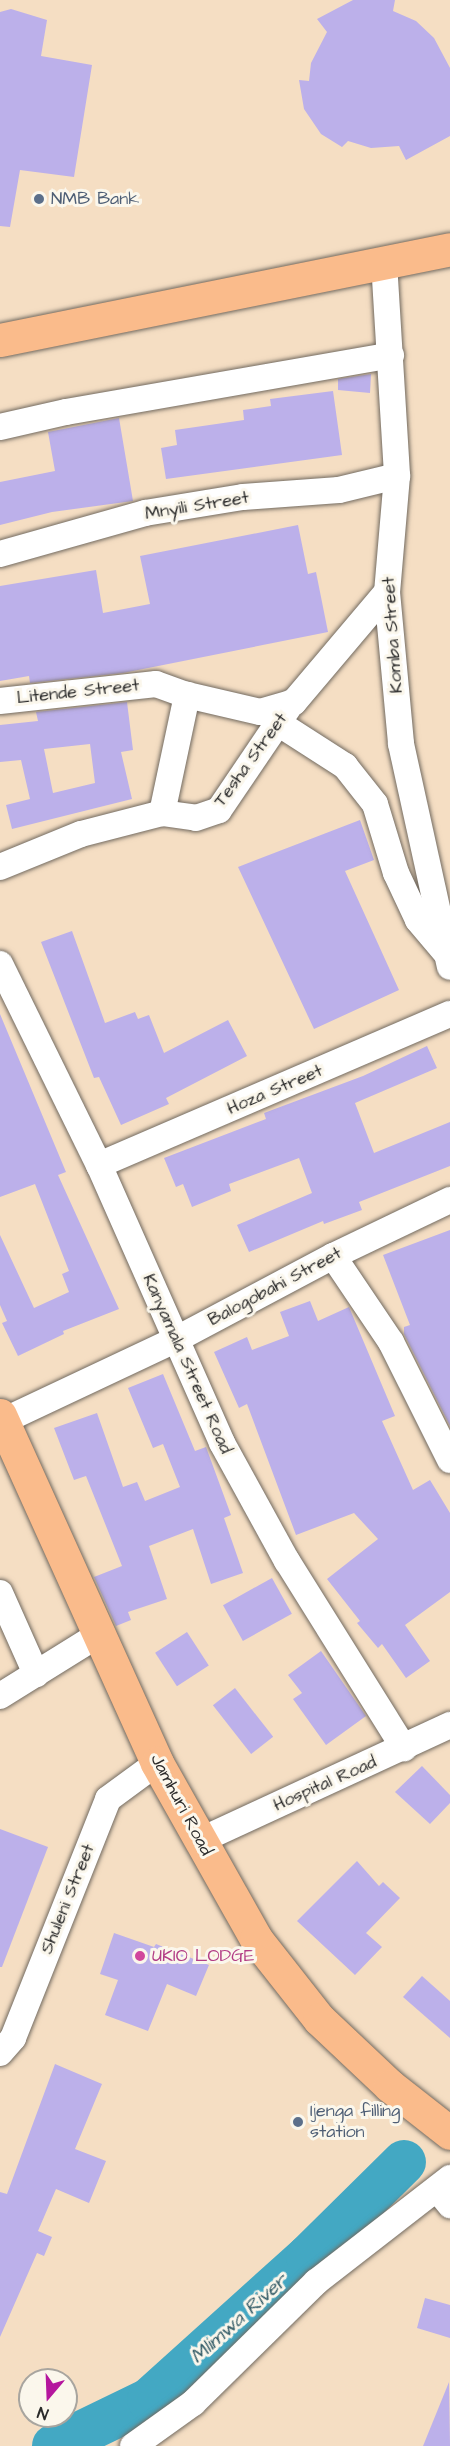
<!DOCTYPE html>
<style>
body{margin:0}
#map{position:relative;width:450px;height:2446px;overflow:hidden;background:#f5dec3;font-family:"Architects Daughter",sans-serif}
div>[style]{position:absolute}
.river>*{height:44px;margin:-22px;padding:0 22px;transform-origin:22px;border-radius:22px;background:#43a8c3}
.building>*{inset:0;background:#bcb0ea;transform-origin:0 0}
.roads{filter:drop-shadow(0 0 2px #726a60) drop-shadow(0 0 2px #726a60)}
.minor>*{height:26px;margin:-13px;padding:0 13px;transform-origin:13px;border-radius:13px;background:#fff}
.major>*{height:33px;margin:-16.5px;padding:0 16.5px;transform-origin:16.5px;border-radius:16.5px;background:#fabb8b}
.highway>*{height:33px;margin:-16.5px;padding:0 16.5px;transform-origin:16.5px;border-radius:16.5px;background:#fabb8b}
.dots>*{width:16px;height:16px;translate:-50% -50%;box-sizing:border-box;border:3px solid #fbf7ec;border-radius:50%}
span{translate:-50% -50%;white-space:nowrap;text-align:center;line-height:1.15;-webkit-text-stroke:6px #fbf7ec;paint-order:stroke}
.service-label{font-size:18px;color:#4e5e75}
.left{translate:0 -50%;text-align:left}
.street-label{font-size:18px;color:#2b2b2b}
.hotel-label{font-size:18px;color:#b23c85}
.water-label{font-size:20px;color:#355d68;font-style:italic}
.north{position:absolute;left:18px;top:2368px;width:60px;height:60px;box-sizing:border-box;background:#fbf7ec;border:2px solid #a8a59f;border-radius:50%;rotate:199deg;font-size:16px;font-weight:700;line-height:24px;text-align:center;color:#2b2b2b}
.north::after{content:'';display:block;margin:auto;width:21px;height:27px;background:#b5179e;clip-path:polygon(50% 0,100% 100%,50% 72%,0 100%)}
</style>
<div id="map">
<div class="river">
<div style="left:54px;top:2446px;width:106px;rotate:-25.8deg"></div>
<div style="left:149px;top:2400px;width:214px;rotate:-42deg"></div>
<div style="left:308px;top:2257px;width:135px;rotate:-44.7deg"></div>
</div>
<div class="building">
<div style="clip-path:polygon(353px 0,395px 0,393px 11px,416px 21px,434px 38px,450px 68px,450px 136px,406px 160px,399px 146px,371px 148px,348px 141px,342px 147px,321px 134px,304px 109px,299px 80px,309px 81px,311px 63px,327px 32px,317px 19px)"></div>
<div style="clip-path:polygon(11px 9px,47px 20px,41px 56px,92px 65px,74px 177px,20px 170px,10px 227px,0 226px,0 12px)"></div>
<div style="clip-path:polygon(371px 374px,370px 393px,338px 390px,338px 379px)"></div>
<div style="clip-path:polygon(333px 391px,342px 455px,166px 479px,161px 448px,177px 445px,175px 430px,244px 420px,243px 410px,271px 406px,270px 399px)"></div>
<div style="clip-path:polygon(119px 418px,133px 501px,52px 512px,0 525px,0 482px,55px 471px,48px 432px)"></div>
<div style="clip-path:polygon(298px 525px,308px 574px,316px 572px,328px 632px,123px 673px,30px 683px,29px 676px,0 681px,0 586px,96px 570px,103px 613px,150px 604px,140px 556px)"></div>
<div style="clip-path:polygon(evenodd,127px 702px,133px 750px,121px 752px,132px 799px,12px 829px,6px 805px,30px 799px,21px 760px,0 762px,0 725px,38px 721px,36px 712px,127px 702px,90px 744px,95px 783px,53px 793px,44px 749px,90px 744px)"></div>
<div style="clip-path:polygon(360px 820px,374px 860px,345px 871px,399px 990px,314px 1029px,238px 867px)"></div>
<div style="clip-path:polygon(72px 931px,105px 1023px,135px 1012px,138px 1019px,149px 1015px,164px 1053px,228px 1020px,247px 1056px,166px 1098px,169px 1104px,121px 1125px,99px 1077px,94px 1078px,41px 942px)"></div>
<div style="clip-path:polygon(0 1014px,66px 1172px,58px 1175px,119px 1309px,63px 1331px,64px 1334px,18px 1356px,2px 1323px,7px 1321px,0 1305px,0 1235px,34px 1308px,69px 1292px,62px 1274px,69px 1271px,35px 1184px,0 1197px)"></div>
<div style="clip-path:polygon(427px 1046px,437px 1068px,355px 1103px,374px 1153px,450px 1122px,450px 1166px,359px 1202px,362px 1210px,324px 1224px,323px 1221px,249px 1252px,237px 1225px,312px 1193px,299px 1158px,229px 1184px,231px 1191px,192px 1207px,183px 1184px,176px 1187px,164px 1158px,266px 1119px,264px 1113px,363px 1076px)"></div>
<div style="clip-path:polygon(450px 1230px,450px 1426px,404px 1334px,404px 1327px,410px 1325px,383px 1255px)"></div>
<div style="clip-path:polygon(310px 1301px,318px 1321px,349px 1307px,395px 1416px,382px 1421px,413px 1490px,430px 1480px,450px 1513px,450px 1592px,405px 1625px,430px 1661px,406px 1678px,382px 1644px,378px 1648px,357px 1623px,360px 1621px,327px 1579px,378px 1539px,354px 1513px,296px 1535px,247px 1404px,239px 1408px,214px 1352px,247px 1337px,252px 1350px,289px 1336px,280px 1312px)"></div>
<div style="clip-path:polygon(163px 1374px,195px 1451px,206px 1447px,231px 1515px,224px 1518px,243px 1573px,211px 1584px,193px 1529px,149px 1546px,167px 1599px,128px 1612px,131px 1620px,116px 1626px,94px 1577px,122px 1566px,86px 1476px,74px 1480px,54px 1428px,97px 1413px,123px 1487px,137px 1482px,145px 1501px,180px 1487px,163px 1444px,153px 1448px,128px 1388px)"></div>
<div style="left:272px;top:1578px;width:41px;height:56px;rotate:61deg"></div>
<div style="left:187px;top:1632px;width:40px;height:38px;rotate:57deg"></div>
<div style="clip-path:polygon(321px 1651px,366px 1716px,326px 1745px,293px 1699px,302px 1693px,288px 1675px)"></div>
<div style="left:235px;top:1688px;width:62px;height:28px;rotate:52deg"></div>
<div style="clip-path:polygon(422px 1766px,450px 1795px,450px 1803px,430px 1824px,395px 1792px)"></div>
<div style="clip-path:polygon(0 1829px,48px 1847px,2px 1967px,0 1967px)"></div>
<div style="clip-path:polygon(357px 1861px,379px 1886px,383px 1882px,400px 1898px,366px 1933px,382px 1947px,355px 1975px,297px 1921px)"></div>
<div style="clip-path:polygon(114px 1933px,154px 1947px,156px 1944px,209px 1965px,196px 1996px,167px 1984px,148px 2031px,105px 2015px,118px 1980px,100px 1974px)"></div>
<div style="clip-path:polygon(422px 1976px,450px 2001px,450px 2038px,403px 1997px)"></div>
<div style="clip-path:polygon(55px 2064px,102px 2084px,75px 2149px,106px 2161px,89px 2203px,56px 2189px,38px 2231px,52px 2237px,44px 2256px,37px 2253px,0 2337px,0 2192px,7px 2194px)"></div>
<div style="clip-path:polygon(425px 2298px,450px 2305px,450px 2338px,417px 2328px)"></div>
<div style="clip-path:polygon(449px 2382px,450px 2446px,423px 2446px)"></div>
</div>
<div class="roads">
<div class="minor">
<div style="left:384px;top:262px;width:214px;rotate:86.5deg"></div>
<div style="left:397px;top:476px;width:116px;rotate:94.9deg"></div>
<div style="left:387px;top:592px;width:153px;rotate:84.7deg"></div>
<div style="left:401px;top:744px;width:228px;rotate:77.6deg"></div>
<div style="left:0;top:427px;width:68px;rotate:-12.8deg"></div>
<div style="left:66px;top:412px;width:330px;rotate:-9.9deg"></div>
<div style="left:0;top:554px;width:151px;rotate:-15.8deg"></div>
<div style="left:145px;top:513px;width:99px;rotate:-9.3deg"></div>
<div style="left:243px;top:497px;width:96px;rotate:-4.2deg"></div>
<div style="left:339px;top:490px;width:60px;rotate:-13.6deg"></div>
<div style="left:0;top:701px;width:157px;rotate:-6.2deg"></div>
<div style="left:156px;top:684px;width:33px;rotate:20deg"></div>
<div style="left:187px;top:695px;width:75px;rotate:13.1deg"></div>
<div style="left:260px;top:712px;width:35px;rotate:-16deg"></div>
<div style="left:294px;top:702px;width:144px;rotate:-49.8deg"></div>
<div style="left:278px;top:723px;width:80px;rotate:32.7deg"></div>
<div style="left:345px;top:766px;width:48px;rotate:51.7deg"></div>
<div style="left:375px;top:804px;width:72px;rotate:73.1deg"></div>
<div style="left:396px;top:873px;width:52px;rotate:64.9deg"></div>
<div style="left:418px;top:920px;width:42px;rotate:49.8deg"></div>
<div style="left:162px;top:813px;width:121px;rotate:-78deg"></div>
<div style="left:0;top:867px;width:87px;rotate:-22.2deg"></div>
<div style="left:81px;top:834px;width:84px;rotate:-14.5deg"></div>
<div style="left:162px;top:813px;width:34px;rotate:8deg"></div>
<div style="left:196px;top:818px;width:24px;rotate:-19deg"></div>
<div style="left:219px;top:810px;width:130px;rotate:-55.9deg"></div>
<div style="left:0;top:964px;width:224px;rotate:63.8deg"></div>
<div style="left:99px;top:1165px;width:304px;rotate:66.1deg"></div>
<div style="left:222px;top:1443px;width:135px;rotate:61.2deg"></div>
<div style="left:287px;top:1561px;width:221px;rotate:58deg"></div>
<div style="left:99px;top:1165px;width:382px;rotate:-23.3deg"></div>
<div style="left:333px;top:1256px;width:104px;rotate:56deg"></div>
<div style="left:391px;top:1342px;width:132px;rotate:63.4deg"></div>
<div style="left:3px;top:1421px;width:190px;rotate:-25.2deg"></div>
<div style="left:175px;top:1340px;width:179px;rotate:-28deg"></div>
<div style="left:333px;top:1256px;width:130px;rotate:-25.6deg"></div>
<div style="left:0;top:1593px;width:89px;rotate:66deg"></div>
<div style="left:0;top:1696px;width:115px;rotate:-31.9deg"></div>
<div style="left:199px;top:1841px;width:277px;rotate:-24.8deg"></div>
<div style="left:0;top:2053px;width:20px;rotate:-49deg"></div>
<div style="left:13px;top:2038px;width:257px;rotate:-68.3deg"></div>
<div style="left:108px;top:1799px;width:61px;rotate:-36.3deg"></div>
<div style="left:437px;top:2189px;width:21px;rotate:51deg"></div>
<div style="left:133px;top:2446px;width:74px;rotate:-35.6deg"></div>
<div style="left:193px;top:2403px;width:173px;rotate:-44.5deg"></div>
<div style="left:316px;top:2282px;width:170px;rotate:-37.8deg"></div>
</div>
<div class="major">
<div style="left:0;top:1415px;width:382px;rotate:65.7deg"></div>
<div style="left:157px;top:1763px;width:202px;rotate:60.6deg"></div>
<div style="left:256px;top:1939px;width:102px;rotate:51.8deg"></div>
<div style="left:319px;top:2019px;width:98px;rotate:43.3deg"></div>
<div style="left:390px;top:2086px;width:76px;rotate:38.1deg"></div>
</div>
<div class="highway">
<div style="left:0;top:340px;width:459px;rotate:-11.4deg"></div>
</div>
</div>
<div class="dots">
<div style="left:39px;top:199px;background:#5c6f8a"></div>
<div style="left:140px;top:1956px;background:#d1479c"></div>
<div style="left:298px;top:2122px;background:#5c6f8a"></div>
</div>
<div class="service-label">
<span class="left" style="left:51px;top:199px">NMB Bank</span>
<span class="left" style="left:310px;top:2122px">Ijenga filling<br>station</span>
</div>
<div class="street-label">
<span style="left:197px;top:506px;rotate:-9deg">Mnyili Street</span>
<span style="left:393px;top:635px;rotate:-94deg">Komba Street</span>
<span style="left:78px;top:692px;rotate:-6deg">Litende Street</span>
<span style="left:251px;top:760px;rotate:-54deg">Tesha Street</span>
<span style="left:275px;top:1090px;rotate:-23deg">Hoza Street</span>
<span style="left:275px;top:1287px;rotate:-28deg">Balogobahi Street</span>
<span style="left:187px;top:1364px;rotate:66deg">Kanyamala Street Road</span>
<span style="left:325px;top:1784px;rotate:-24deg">Hospital Road</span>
<span style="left:181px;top:1805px;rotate:62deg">Jamhuri Road</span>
<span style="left:68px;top:1899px;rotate:-68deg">Shuleni Street</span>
</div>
<div class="hotel-label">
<span class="left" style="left:152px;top:1956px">UKIO LODGE</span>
</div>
<div class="water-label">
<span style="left:239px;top:2319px;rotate:-42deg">Mlimwa River</span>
</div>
<div class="north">N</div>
</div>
